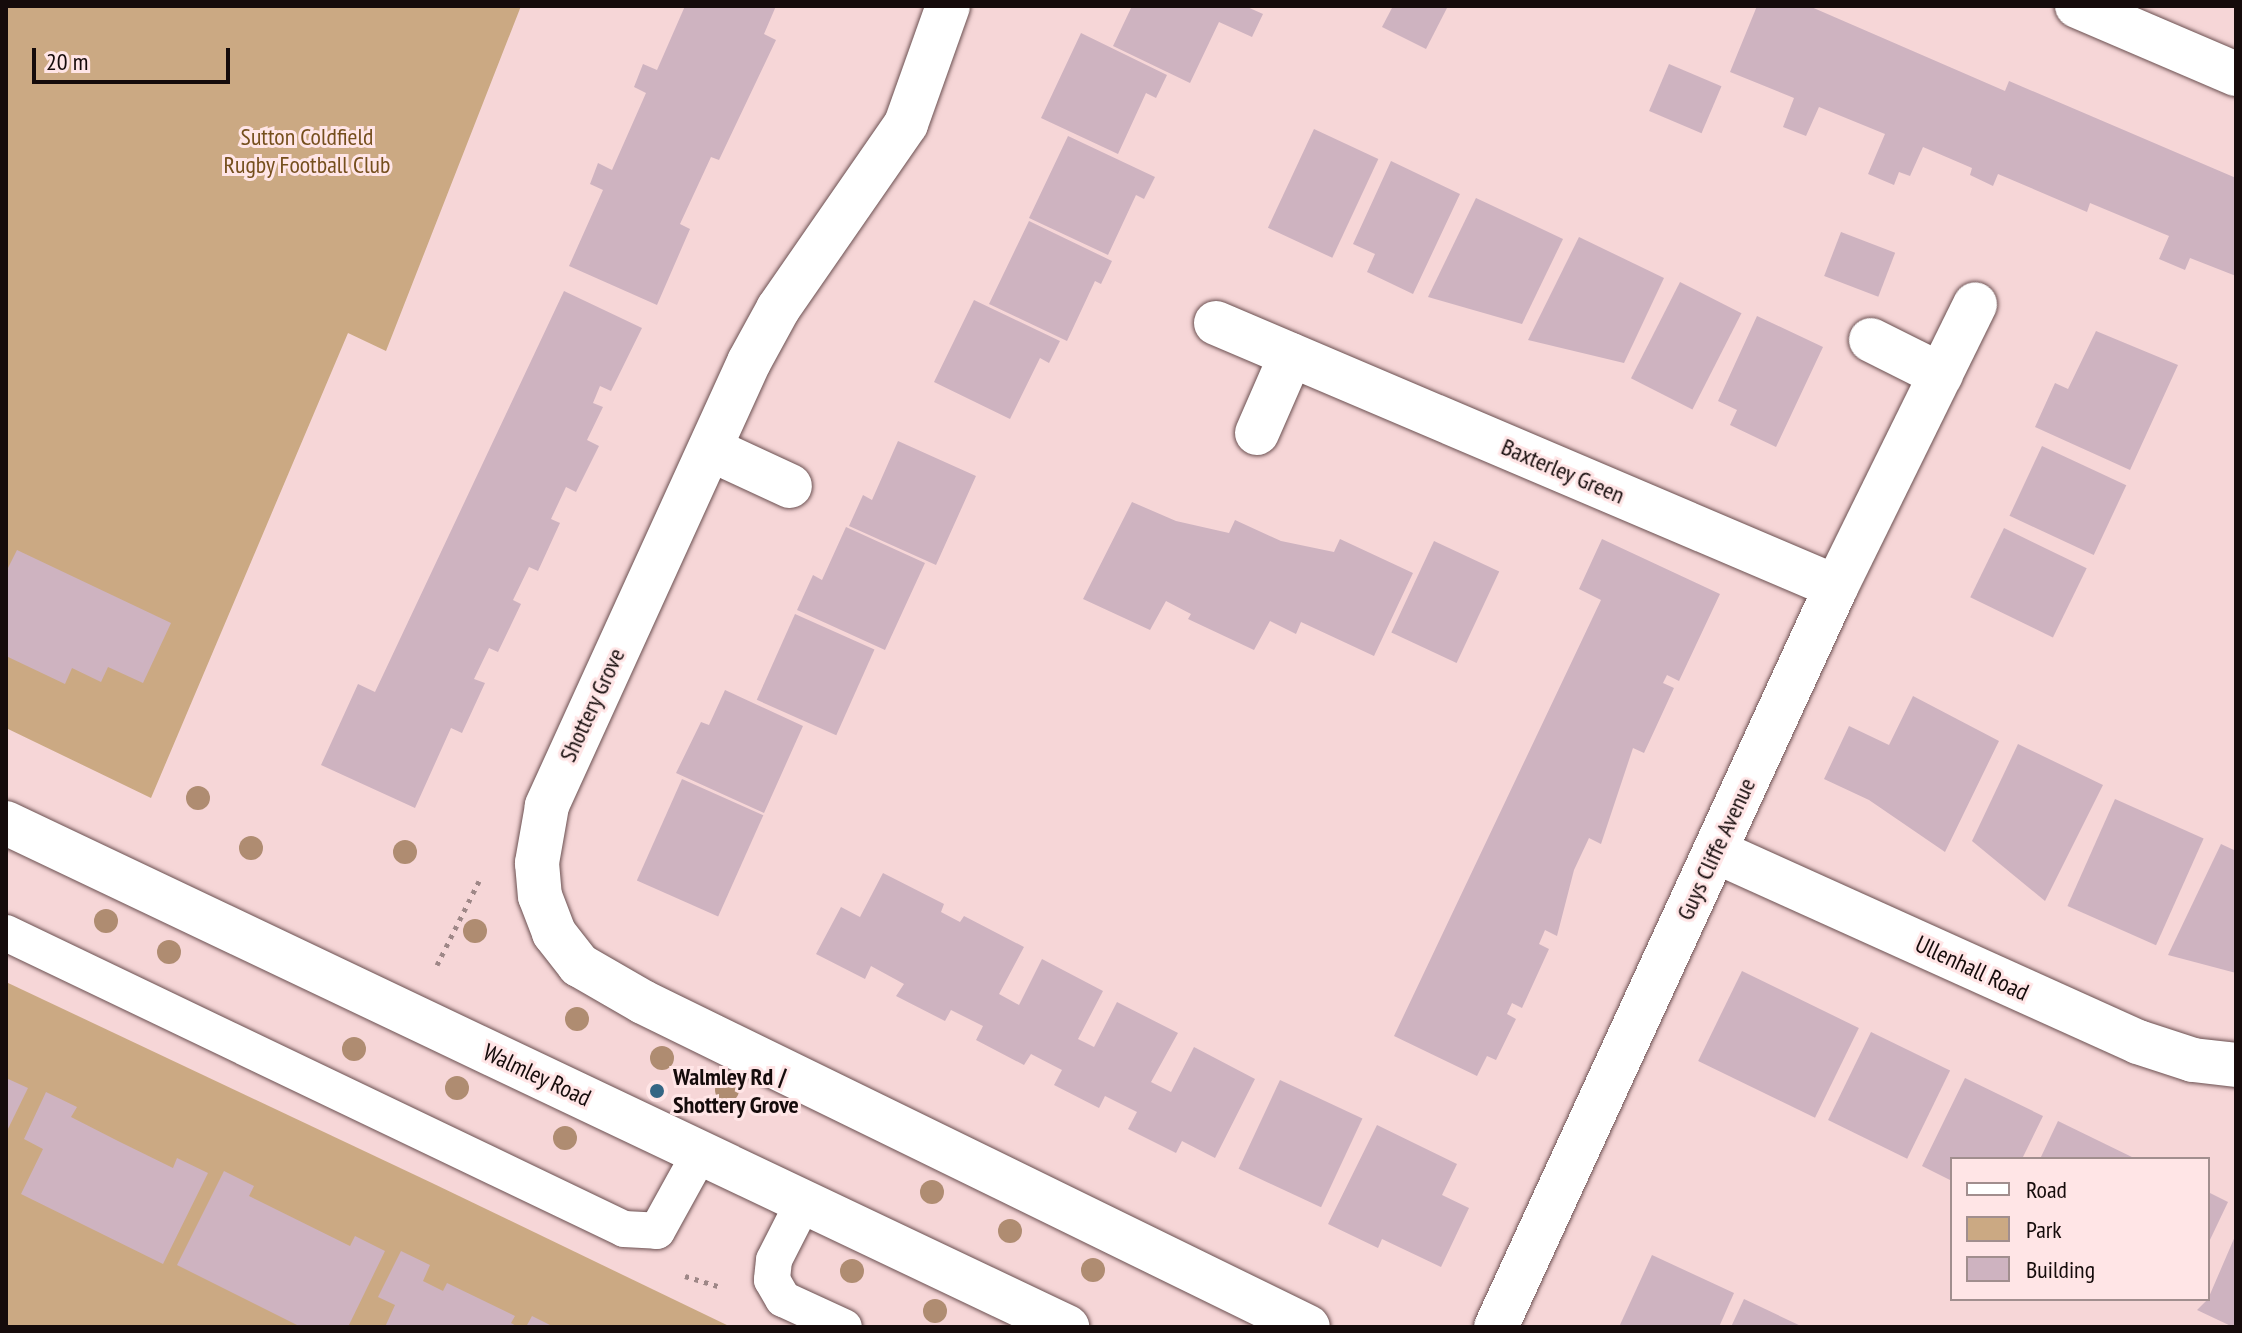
<!DOCTYPE html>
<style>
body{margin:0}
#map{position:relative;width:2242px;height:1333px;overflow:hidden;background:#f6d6d7;font-family:"PT Sans Narrow",sans-serif}
div>[style]{position:absolute}
.green>*{inset:0;background:#cba983}
.building>*{inset:0;background:#ceb3c0;transform-origin:0 0}
.path>*{height:5px;margin-top:-2.5px;transform-origin:0;background:repeating-linear-gradient(90deg,#9e8787 0 4px,transparent 0 10px)}
.roads{filter:drop-shadow(0 0 2px #6b5051) drop-shadow(0 0 2px #6b5051)}
.service>*{height:36px;margin:-18px;padding:0 18px;transform-origin:18px;border-radius:18px;background:#fff}
.minor>*{height:44px;margin:-22px;padding:0 22px;transform-origin:22px;border-radius:22px;background:#fff}
.secondary>*{height:44px;margin:-22px;padding:0 22px;transform-origin:22px;border-radius:22px;background:#fff}
.trees>*{width:24px;height:24px;margin:-12px;border-radius:50%;background:#af8c71}
.dots>*{width:22px;height:22px;translate:-50% -50%;box-sizing:border-box;border:4px solid #ffe5e6;border-radius:50%}
span{translate:-50% -50%;white-space:nowrap;text-align:center;line-height:1.15;-webkit-text-stroke:6px #ffe5e6;paint-order:stroke}
.park-label{font-size:24px;color:#754f1d}
.street-label{font-size:24px;color:#150b0b}
.poi-label{font-size:24px;color:#150b0b;font-weight:700}
.left{translate:0 -50%;text-align:left}
.frame{position:absolute;inset:0;border:8px solid #150b0b;pointer-events:none}
.legend{position:absolute;left:1950px;top:1157px;width:260px;height:144px;box-sizing:border-box;background:#ffe5e6;border:2px solid #a18e8e;margin:0;padding:10px 14px;list-style:none;font-size:24px;color:#150b0b}
.legend li{display:flex;align-items:center;gap:16px;height:40px}
.legend b{width:40px;border:2px solid #a18e8e}
.scale{position:absolute;left:32px;top:48px;width:198px;height:36px;box-sizing:border-box;border:4px solid #150b0b;border-top:0;padding-left:10px;font-size:24px;line-height:28px;white-space:nowrap;color:#150b0b;-webkit-text-stroke:6px #ffe5e6;paint-order:stroke}
</style>
<div id="map">
<div class="green">
<div style="clip-path:polygon(6px 6px,521px 6px,386px 351px,348px 333px,151px 798px,6px 728px)"></div>
<div style="clip-path:polygon(6px 982px,432px 1183px,731px 1327px,6px 1327px)"></div>
</div>
<div class="building">
<div style="clip-path:polygon(685px 6px,776px 6px,764px 34px,776px 40px,719px 160px,711px 157px,680px 224px,690px 229px,657px 305px,569px 266px,603px 190px,590px 184px,598px 163px,612px 170px,646px 93px,634px 87px,643px 64px,657px 70px)"></div>
<div style="clip-path:polygon(1132px 6px,1245px 6px,1263px 14px,1252px 37px,1219px 22px,1190px 83px,1113px 46px)"></div>
<div style="clip-path:polygon(1393px 6px,1448px 6px,1426px 49px,1382px 27px)"></div>
<div style="clip-path:polygon(1757px 6px,1809px 6px,2005px 91px,2009px 81px,2236px 178px,2236px 276px,2190px 258px,2185px 270px,2159px 259px,2169px 236px,2090px 203px,2087px 212px,1998px 174px,1993px 186px,1970px 175px,1972px 168px,1923px 147px,1910px 176px,1899px 172px,1894px 185px,1868px 174px,1885px 134px,1819px 107px,1806px 136px,1783px 127px,1794px 98px,1730px 72px)"></div>
<div style="clip-path:polygon(1081px 33px,1167px 75px,1156px 98px,1146px 93px,1118px 154px,1041px 118px)"></div>
<div style="left:1669px;top:64px;width:57px;height:51px;rotate:23deg"></div>
<div style="left:1314px;top:129px;width:71px;height:109px;rotate:25deg"></div>
<div style="clip-path:polygon(1068px 136px,1155px 177px,1144px 199px,1136px 195px,1108px 255px,1029px 218px)"></div>
<div style="clip-path:polygon(1391px 161px,1460px 194px,1413px 294px,1367px 272px,1375px 254px,1353px 244px)"></div>
<div style="clip-path:polygon(1476px 198px,1563px 239px,1522px 324px,1428px 297px)"></div>
<div style="clip-path:polygon(1029px 221px,1112px 261px,1101px 284px,1095px 281px,1067px 341px,989px 304px)"></div>
<div style="left:1841px;top:232px;width:58px;height:47px;rotate:21deg"></div>
<div style="clip-path:polygon(1579px 237px,1664px 278px,1624px 363px,1528px 340px)"></div>
<div style="left:1680px;top:282px;width:69px;height:108px;rotate:27deg"></div>
<div style="clip-path:polygon(564px 291px,642px 328px,611px 391px,600px 386px,593px 403px,603px 407px,587px 440px,599px 446px,576px 492px,566px 487px,551px 519px,560px 523px,538px 571px,529px 567px,513px 600px,521px 604px,498px 652px,489px 648px,474px 679px,485px 683px,462px 733px,451px 728px,415px 808px,321px 765px,358px 684px,375px 692px)"></div>
<div style="clip-path:polygon(974px 300px,1060px 341px,1049px 363px,1040px 358px,1010px 419px,934px 382px)"></div>
<div style="clip-path:polygon(1757px 316px,1823px 347px,1776px 447px,1730px 425px,1737px 410px,1718px 401px)"></div>
<div style="clip-path:polygon(2096px 331px,2178px 365px,2130px 470px,2035px 427px,2055px 383px,2068px 389px)"></div>
<div style="clip-path:polygon(898px 441px,976px 476px,936px 565px,849px 526px,863px 495px,872px 500px)"></div>
<div style="left:2042px;top:446px;width:93px;height:77px;rotate:25deg"></div>
<div style="clip-path:polygon(1132px 502px,1176px 521px,1229px 533px,1235px 520px,1281px 541px,1334px 552px,1340px 539px,1413px 573px,1374px 656px,1301px 622px,1296px 634px,1270px 621px,1254px 650px,1188px 619px,1191px 614px,1166px 601px,1150px 630px,1083px 599px)"></div>
<div style="clip-path:polygon(846px 527px,925px 563px,885px 650px,797px 610px,813px 575px,822px 580px)"></div>
<div style="left:2004px;top:528px;width:92px;height:77px;rotate:26deg"></div>
<div style="clip-path:polygon(1602px 539px,1720px 594px,1679px 681px,1667px 675px,1663px 683px,1674px 688px,1644px 753px,1633px 748px,1601px 844px,1589px 838px,1574px 870px,1557px 936px,1545px 930px,1539px 944px,1549px 949px,1522px 1008px,1512px 1003px,1507px 1014px,1516px 1019px,1496px 1060px,1487px 1056px,1477px 1076px,1394px 1036px,1601px 600px,1579px 589px)"></div>
<div style="left:1434px;top:541px;width:72px;height:101px;rotate:25deg"></div>
<div style="clip-path:polygon(17px 550px,171px 623px,143px 683px,108px 667px,101px 682px,72px 668px,65px 684px,6px 656px,6px 572px)"></div>
<div style="left:795px;top:614px;width:87px;height:94px;rotate:24deg"></div>
<div style="clip-path:polygon(725px 690px,803px 726px,764px 813px,676px 773px,701px 722px,709px 725px)"></div>
<div style="clip-path:polygon(1913px 696px,1999px 741px,1945px 852px,1869px 800px,1824px 779px,1849px 726px,1889px 745px)"></div>
<div style="clip-path:polygon(2018px 744px,2103px 785px,2045px 901px,1972px 841px)"></div>
<div style="left:682px;top:779px;width:89px;height:111px;rotate:24deg"></div>
<div style="left:2115px;top:799px;width:97px;height:117px;rotate:24deg"></div>
<div style="clip-path:polygon(2221px 844px,2236px 851px,2236px 973px,2168px 955px)"></div>
<div style="clip-path:polygon(883px 873px,944px 904px,941px 912px,960px 922px,964px 916px,1024px 947px,999px 994px,1019px 1005px,1042px 959px,1103px 991px,1078px 1039px,1094px 1047px,1117px 1002px,1178px 1033px,1151px 1082px,1171px 1092px,1194px 1047px,1255px 1079px,1215px 1158px,1182px 1141px,1176px 1153px,1128px 1129px,1137px 1112px,1105px 1096px,1099px 1108px,1054px 1085px,1062px 1070px,1031px 1054px,1024px 1065px,976px 1040px,983px 1026px,951px 1010px,945px 1021px,896px 996px,904px 984px,871px 966px,865px 979px,816px 954px,841px 907px,860px 917px)"></div>
<div style="left:1742px;top:971px;width:130px;height:100px;rotate:26deg"></div>
<div style="left:1871px;top:1032px;width:88px;height:98px;rotate:26deg"></div>
<div style="clip-path:polygon(6px 1078px,28px 1088px,6px 1133px)"></div>
<div style="clip-path:polygon(1965px 1078px,2043px 1116px,2022px 1159px,1952px 1159px,1952px 1181px,1922px 1166px)"></div>
<div style="left:1280px;top:1080px;width:91px;height:98px;rotate:25deg"></div>
<div style="clip-path:polygon(46px 1092px,77px 1107px,71px 1117px,118px 1141px,173px 1168px,177px 1158px,208px 1173px,163px 1264px,21px 1194px,43px 1149px,24px 1139px)"></div>
<div style="clip-path:polygon(2058px 1121px,2136px 1159px,2040px 1159px)"></div>
<div style="clip-path:polygon(1377px 1125px,1457px 1164px,1442px 1195px,1469px 1208px,1441px 1267px,1382px 1239px,1378px 1248px,1328px 1224px)"></div>
<div style="clip-path:polygon(224px 1171px,254px 1186px,249px 1196px,350px 1246px,355px 1236px,385px 1251px,348px 1327px,301px 1327px,177px 1265px)"></div>
<div style="clip-path:polygon(2208px 1192px,2228px 1202px,2208px 1244px)"></div>
<div style="clip-path:polygon(2236px 1234px,2236px 1327px,2233px 1327px,2197px 1310px,2208px 1299px)"></div>
<div style="clip-path:polygon(401px 1251px,430px 1265px,423px 1281px,443px 1291px,447px 1283px,515px 1316px,511px 1323px,518px 1327px,385px 1327px,395px 1305px,378px 1297px)"></div>
<div style="clip-path:polygon(1652px 1255px,1734px 1293px,1719px 1327px,1619px 1327px)"></div>
<div style="clip-path:polygon(1744px 1299px,1803px 1327px,1731px 1327px)"></div>
<div style="clip-path:polygon(532px 1316px,554px 1327px,526px 1327px)"></div>
</div>
<div class="path">
<div style="left:437px;top:965px;width:94px;rotate:-63.4deg"></div>
<div style="left:685px;top:1276px;width:38px;rotate:17deg"></div>
</div>
<div class="roads">
<div class="service">
<div style="left:6px;top:933px;width:685px;rotate:25.59deg"></div>
<div style="left:624px;top:1229px;width:33px;rotate:3deg"></div>
<div style="left:657px;top:1231px;width:89px;rotate:-61.1deg"></div>
<div style="left:804px;top:1201px;width:66px;rotate:117deg"></div>
<div style="left:774px;top:1260px;width:20px;rotate:96deg"></div>
<div style="left:772px;top:1280px;width:22px;rotate:60deg"></div>
<div style="left:783px;top:1299px;width:67px;rotate:24.7deg"></div>
</div>
<div class="minor">
<div style="left:948px;top:6px;width:125px;rotate:109.6deg"></div>
<div style="left:906px;top:124px;width:225px;rotate:124.7deg"></div>
<div style="left:778px;top:309px;width:60px;rotate:118.7deg"></div>
<div style="left:749px;top:362px;width:488px;rotate:114.5deg"></div>
<div style="left:547px;top:806px;width:58px;rotate:100deg"></div>
<div style="left:537px;top:863px;width:33px;rotate:85deg"></div>
<div style="left:540px;top:896px;width:40px;rotate:69deg"></div>
<div style="left:554px;top:933px;width:41px;rotate:52deg"></div>
<div style="left:579px;top:965px;width:74px;rotate:30deg"></div>
<div style="left:643px;top:1002px;width:740px;rotate:26.05deg"></div>
<div style="left:2077px;top:6px;width:173px;rotate:23.2deg"></div>
<div style="left:1216px;top:323px;width:674px;rotate:23.06deg"></div>
<div style="left:1871px;top:340px;width:78px;rotate:26.6deg"></div>
<div style="left:1257px;top:433px;width:85px;rotate:-66.4deg"></div>
<div style="left:710px;top:449px;width:88px;rotate:24.8deg"></div>
<div style="left:1715px;top:851px;width:464px;rotate:24.3deg"></div>
<div style="left:2138px;top:1042px;width:58px;rotate:18.1deg"></div>
<div style="left:2193px;top:1060px;width:43px;rotate:6.6deg"></div>
<div style="left:1496px;top:1327px;width:814px;rotate:-65.32deg"></div>
<div style="left:1836px;top:587px;width:315px;rotate:-63.8deg"></div>
</div>
<div class="secondary">
<div style="left:6px;top:823px;width:1175px;rotate:25.41deg"></div>
</div>
</div>
<div class="trees">
<div style="left:198px;top:798px"></div>
<div style="left:251px;top:848px"></div>
<div style="left:405px;top:852px"></div>
<div style="left:106px;top:921px"></div>
<div style="left:475px;top:931px"></div>
<div style="left:169px;top:952px"></div>
<div style="left:577px;top:1019px"></div>
<div style="left:354px;top:1049px"></div>
<div style="left:662px;top:1058px"></div>
<div style="left:457px;top:1088px"></div>
<div style="left:727px;top:1090px"></div>
<div style="left:565px;top:1138px"></div>
<div style="left:932px;top:1192px"></div>
<div style="left:1010px;top:1231px"></div>
<div style="left:1093px;top:1270px"></div>
<div style="left:852px;top:1271px"></div>
<div style="left:935px;top:1311px"></div>
</div>
<div class="dots">
<div style="left:657px;top:1091px;background:#346684"></div>
</div>
<div class="park-label">
<span style="left:307px;top:151px">Sutton Coldfield<br>Rugby Football Club</span>
</div>
<div class="street-label">
<span style="left:1563px;top:471px;rotate:23deg">Baxterley Green</span>
<span style="left:592px;top:705px;rotate:-65deg">Shottery Grove</span>
<span style="left:1716px;top:849px;rotate:-65deg">Guys Cliffe Avenue</span>
<span style="left:1972px;top:968px;rotate:25deg">Ullenhall Road</span>
<span style="left:537px;top:1075px;rotate:25deg">Walmley Road</span>
</div>
<div class="poi-label">
<span class="left" style="left:673px;top:1091px">Walmley Rd /<br>Shottery Grove</span>
</div>
<div class="frame"></div>
<ul class="legend">
<li><b style="height:10px;background:#fff"></b>Road</li>
<li><b style="height:22px;background:#cba983"></b>Park</li>
<li><b style="height:22px;background:#ceb3c0"></b>Building</li>
</ul>
<div class="scale">20 m</div>
</div>
